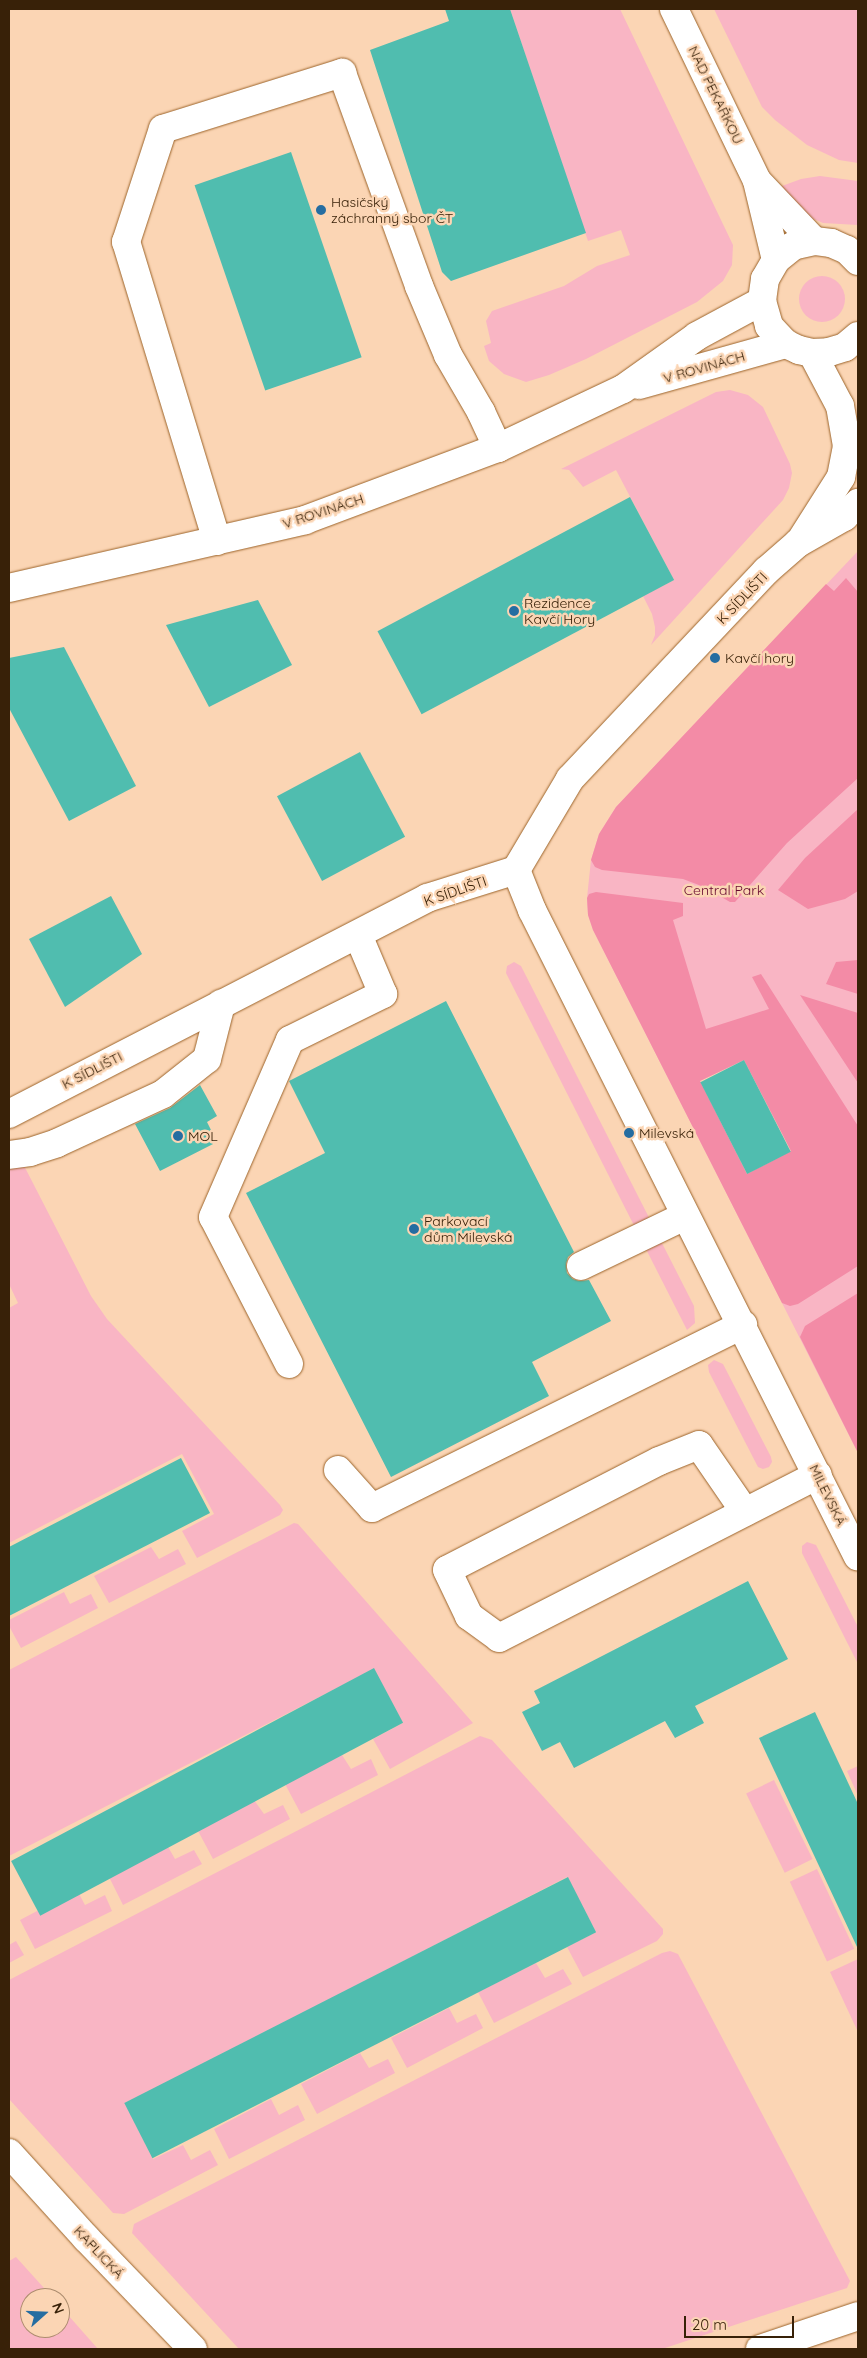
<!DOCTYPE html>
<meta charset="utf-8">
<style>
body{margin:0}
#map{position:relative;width:867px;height:2358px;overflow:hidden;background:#fbd5b4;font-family:Quicksand,sans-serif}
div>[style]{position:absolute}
.green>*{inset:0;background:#f9b5c4;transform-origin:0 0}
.round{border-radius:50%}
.forest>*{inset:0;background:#f38ba6}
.building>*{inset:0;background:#50bdaf;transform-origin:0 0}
.roads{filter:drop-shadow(0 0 1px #9c642a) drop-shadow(0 0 1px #9c642a)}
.minor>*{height:28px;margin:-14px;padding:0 14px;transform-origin:14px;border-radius:14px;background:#fff}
.dots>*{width:14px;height:14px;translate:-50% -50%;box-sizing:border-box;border:2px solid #fbd5b4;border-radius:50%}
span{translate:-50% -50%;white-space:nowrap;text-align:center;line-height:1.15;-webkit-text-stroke:5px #fbd5b4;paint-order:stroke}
.street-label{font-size:14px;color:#382108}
.poi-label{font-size:14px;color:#382108}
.left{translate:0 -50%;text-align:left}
.park-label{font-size:14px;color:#67082f}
.frame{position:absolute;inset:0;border:10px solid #382108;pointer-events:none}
.north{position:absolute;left:20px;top:2288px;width:50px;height:50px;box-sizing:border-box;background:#fbd5b4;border:1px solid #ad8d6f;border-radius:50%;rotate:70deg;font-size:14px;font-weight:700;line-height:20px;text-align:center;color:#382108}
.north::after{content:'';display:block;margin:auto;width:18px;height:22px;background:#256da1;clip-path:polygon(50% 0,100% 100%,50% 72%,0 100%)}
.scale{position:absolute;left:684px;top:2316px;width:110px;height:22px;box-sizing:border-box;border:2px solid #382108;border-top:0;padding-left:6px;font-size:15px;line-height:18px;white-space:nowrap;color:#382108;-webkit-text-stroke:4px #fbd5b4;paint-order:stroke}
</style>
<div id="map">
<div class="green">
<div style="clip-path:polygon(510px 9px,620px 9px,733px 245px,732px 265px,723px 281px,697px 302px,586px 359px,549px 375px,526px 382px,504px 374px,489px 361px,484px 346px,491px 343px,486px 321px,492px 311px,564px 286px,597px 266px,630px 255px,621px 230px,588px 241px)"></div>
<div style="clip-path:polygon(714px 9px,858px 9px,858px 163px,839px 160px,807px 145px,775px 120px,762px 107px)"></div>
<div style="clip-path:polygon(820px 176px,858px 181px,858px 225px,823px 223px,809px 217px,793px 204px,782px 186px,801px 179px)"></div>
<div class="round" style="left:799px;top:276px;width:46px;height:46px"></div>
<div style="clip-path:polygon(730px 390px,748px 395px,763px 407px,790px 464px,792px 473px,789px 488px,783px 500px,651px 645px,655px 635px,655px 627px,652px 614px,643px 596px,674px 580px,616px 470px,583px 487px,569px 470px,561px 469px,716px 392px)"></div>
<div style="clip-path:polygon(evenodd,858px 551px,858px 1453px,593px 930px,588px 915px,587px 898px,591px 860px,599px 834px,616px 807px,858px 551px,744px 1060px,791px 1151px,747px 1174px,700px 1081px,744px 1060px)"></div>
<div style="clip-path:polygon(514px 962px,521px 966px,694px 1306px,695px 1323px,687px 1330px,506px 973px,507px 966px)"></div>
<div style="clip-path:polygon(18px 1154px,91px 1296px,107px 1319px,280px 1505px,283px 1510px,280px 1515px,197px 1558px,182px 1531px,214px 1514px,182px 1454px,9px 1543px,9px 1308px,18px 1303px,9px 1284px,9px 1159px)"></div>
<div style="clip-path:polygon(714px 1360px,723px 1364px,771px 1457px,772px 1462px,769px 1467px,763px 1469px,758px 1467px,709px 1372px,708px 1365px)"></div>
<div style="clip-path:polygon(294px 1523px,298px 1524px,473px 1723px,390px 1769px,373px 1739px,403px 1723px,374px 1669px,9px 1856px,9px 1670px)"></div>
<div style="clip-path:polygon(807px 1542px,816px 1545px,858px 1627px,858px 1664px,802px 1553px,802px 1546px)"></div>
<div style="clip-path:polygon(151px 1547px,159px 1559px,178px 1549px,186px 1564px,109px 1603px,94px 1576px)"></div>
<div style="clip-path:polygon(64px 1592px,70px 1604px,91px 1594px,98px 1608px,21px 1648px,9px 1626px,9px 1620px)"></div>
<div style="clip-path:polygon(480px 1736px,492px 1740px,663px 1929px,663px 1934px,657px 1941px,583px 1977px,567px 1947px,596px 1932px,567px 1877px,126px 2104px,153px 2159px,183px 2145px,191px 2160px,210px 2150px,218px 2165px,124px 2214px,113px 2213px,9px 2099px,9px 1980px)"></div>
<div style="clip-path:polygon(342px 1755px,351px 1769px,371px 1759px,378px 1775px,301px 1814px,285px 1784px)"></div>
<div style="clip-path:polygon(858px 1766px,858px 1796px,847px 1771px)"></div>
<div style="left:774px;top:1780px;width:88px;height:31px;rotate:64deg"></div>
<div style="clip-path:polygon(254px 1800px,264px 1814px,283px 1805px,290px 1819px,213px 1859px,197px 1829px)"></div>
<div style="clip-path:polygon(167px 1845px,175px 1859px,194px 1850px,202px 1864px,123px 1905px,108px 1875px)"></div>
<div style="left:817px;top:1869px;width:88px;height:30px;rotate:65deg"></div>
<div style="clip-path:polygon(77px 1890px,85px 1905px,105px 1895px,112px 1911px,35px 1949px,20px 1920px)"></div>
<div style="clip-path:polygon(16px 1941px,24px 1955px,9px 1963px,9px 1945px)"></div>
<div style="clip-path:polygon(670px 1951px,678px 1954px,850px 2281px,847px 2288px,662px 2349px,239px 2349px,132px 2233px,134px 2224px,662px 1953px)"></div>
<div style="clip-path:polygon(858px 1959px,858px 2032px,830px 1972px)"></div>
<div style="clip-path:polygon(536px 1963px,545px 1978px,563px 1969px,572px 1984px,494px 2023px,478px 1992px)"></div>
<div style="clip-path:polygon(449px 2008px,457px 2023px,476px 2014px,483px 2028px,407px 2068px,391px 2038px)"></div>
<div style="clip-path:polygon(360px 2053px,369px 2068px,388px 2059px,395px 2073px,317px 2114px,301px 2084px)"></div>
<div style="clip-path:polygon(271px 2099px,279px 2115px,298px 2105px,305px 2120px,229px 2159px,214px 2129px)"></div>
<div style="clip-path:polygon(16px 2257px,53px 2298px,30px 2298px,30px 2328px,60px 2328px,60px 2306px,98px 2349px,9px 2349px,9px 2261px)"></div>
</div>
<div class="forest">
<div style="clip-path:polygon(846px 578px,858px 592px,858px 778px,787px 843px,735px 902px,730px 902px,704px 887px,683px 879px,602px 870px,595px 867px,591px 860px,599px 834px,616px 807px,826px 584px,834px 591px)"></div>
<div style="clip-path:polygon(858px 809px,858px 891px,845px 899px,808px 909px,778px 890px,805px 858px)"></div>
<div style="clip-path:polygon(evenodd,596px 892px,683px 903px,683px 916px,673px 920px,706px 1029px,769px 1009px,752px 977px,761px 974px,858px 1126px,858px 1266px,798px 1304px,790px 1306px,782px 1303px,593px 930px,588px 915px,587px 898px,589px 894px,596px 892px,744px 1060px,791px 1151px,747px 1174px,700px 1081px,744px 1060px)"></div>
<div style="clip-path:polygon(858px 960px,858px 994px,826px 984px,836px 962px)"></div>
<div style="clip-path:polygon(800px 995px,858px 1013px,858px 1083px)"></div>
<div style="clip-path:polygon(858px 1293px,858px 1453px,800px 1337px,805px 1326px)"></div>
</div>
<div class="building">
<div style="clip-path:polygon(445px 9px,510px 9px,586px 233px,451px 281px,442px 272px,370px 50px,449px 21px)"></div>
<div style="left:291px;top:152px;width:217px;height:102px;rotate:71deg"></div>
<div style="left:630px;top:497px;width:94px;height:286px;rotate:62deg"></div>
<div style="clip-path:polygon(258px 600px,292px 665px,209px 707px,166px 625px)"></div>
<div style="clip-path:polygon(64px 647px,136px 786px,69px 821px,9px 708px,9px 658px)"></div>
<div style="left:360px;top:752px;width:96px;height:94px;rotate:62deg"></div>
<div style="clip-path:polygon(111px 896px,142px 954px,65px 1007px,29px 939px)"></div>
<div style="clip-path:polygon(446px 1001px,574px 1252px,568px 1257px,566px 1264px,567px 1273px,573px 1279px,579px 1281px,589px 1280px,611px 1321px,532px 1362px,549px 1396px,391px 1477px,246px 1193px,325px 1153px,289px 1081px)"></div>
<div style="left:744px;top:1060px;width:103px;height:49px;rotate:63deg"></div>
<div style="clip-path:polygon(200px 1085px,217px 1116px,207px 1122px,217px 1142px,160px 1171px,135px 1124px,170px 1108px)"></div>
<div style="clip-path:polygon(181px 1458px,210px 1513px,9px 1616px,9px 1547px)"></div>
<div style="clip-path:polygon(748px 1581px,788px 1659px,695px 1706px,704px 1723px,675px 1738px,665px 1721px,574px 1768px,560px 1742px,542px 1751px,522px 1712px,540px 1703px,534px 1691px)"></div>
<div style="left:374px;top:1668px;width:62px;height:411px;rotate:62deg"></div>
<div style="clip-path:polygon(815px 1712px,858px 1804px,858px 1949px,759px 1738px)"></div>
<div style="left:568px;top:1877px;width:62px;height:498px;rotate:63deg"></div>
</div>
<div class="roads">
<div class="minor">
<div style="left:674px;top:9px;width:191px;rotate:64.2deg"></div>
<div style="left:757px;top:181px;width:81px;rotate:76.5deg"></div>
<div style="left:758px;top:182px;width:81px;rotate:46.5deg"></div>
<div style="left:858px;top:261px;width:16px;rotate:-135deg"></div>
<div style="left:847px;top:250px;width:17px;rotate:-156deg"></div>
<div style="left:831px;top:243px;width:17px;rotate:-173deg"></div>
<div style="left:814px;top:241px;width:22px;rotate:167deg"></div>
<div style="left:793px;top:246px;width:22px;rotate:141deg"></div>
<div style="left:776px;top:260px;width:22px;rotate:120deg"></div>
<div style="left:765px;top:279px;width:22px;rotate:98deg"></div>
<div style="left:762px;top:301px;width:26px;rotate:74deg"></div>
<div style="left:769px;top:326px;width:25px;rotate:47deg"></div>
<div style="left:786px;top:344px;width:14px;rotate:25deg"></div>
<div style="left:799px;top:350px;width:13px;rotate:13deg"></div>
<div style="left:812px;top:353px;width:17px;rotate:-3deg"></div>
<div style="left:829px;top:352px;width:17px;rotate:-17deg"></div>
<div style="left:845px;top:347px;width:17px;rotate:-40deg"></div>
<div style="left:639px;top:385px;width:153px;rotate:-15.6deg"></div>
<div style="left:801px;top:540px;width:75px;rotate:-57.6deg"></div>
<div style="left:841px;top:477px;width:32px;rotate:-79deg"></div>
<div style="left:847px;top:446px;width:41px;rotate:-99.9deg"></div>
<div style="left:840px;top:406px;width:60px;rotate:-117.8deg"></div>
<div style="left:217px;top:541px;width:313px;rotate:-106.9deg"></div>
<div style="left:126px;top:242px;width:119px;rotate:-71.9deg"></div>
<div style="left:163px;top:129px;width:188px;rotate:-17.4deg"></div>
<div style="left:342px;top:73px;width:226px;rotate:70.1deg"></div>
<div style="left:419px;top:286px;width:75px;rotate:67.2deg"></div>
<div style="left:448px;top:355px;width:66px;rotate:59.9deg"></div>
<div style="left:481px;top:412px;width:40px;rotate:65deg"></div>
<div style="left:9px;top:588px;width:304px;rotate:-12.9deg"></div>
<div style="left:305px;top:520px;width:206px;rotate:-20.5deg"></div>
<div style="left:498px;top:448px;width:138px;rotate:-25.3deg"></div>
<div style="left:623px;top:389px;width:91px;rotate:-35.6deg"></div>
<div style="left:697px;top:336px;width:74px;rotate:-28.3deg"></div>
<div style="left:516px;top:870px;width:43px;rotate:68.2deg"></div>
<div style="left:532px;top:910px;width:724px;rotate:63.26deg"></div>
<div style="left:9px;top:1114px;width:471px;rotate:-27.3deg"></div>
<div style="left:427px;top:898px;width:93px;rotate:-17.5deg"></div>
<div style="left:516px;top:870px;width:106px;rotate:-59.3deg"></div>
<div style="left:570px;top:779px;width:286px;rotate:-46.7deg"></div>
<div style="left:766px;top:571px;width:43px;rotate:-41.2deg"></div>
<div style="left:798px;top:543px;width:53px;rotate:-29.5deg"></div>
<div style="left:844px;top:517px;width:20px;rotate:-45deg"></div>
<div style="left:9px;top:1155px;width:21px;rotate:-8deg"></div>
<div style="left:30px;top:1152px;width:28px;rotate:-18deg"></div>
<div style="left:57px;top:1143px;width:117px;rotate:-24.8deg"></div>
<div style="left:163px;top:1094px;width:56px;rotate:-38.5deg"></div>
<div style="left:207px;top:1059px;width:57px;rotate:-75.7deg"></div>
<div style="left:581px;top:1266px;width:115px;rotate:-25.7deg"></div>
<div style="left:289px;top:1364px;width:165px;rotate:-117.3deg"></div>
<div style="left:213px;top:1217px;width:193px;rotate:-66.5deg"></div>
<div style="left:290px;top:1040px;width:104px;rotate:-26.3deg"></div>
<div style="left:383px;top:994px;width:64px;rotate:-113deg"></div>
<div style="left:338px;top:1470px;width:51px;rotate:48.2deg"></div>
<div style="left:372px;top:1508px;width:414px;rotate:-26.3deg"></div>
<div style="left:745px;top:1512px;width:81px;rotate:-124.5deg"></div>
<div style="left:699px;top:1445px;width:43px;rotate:158.2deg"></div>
<div style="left:659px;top:1461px;width:238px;rotate:152.8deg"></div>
<div style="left:447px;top:1570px;width:51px;rotate:64.4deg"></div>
<div style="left:469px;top:1616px;width:37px;rotate:36deg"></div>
<div style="left:499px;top:1638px;width:358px;rotate:-27.1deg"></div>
<div style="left:9px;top:2153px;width:115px;rotate:47.8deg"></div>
<div style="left:86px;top:2238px;width:154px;rotate:46.1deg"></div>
<div style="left:760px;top:2349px;width:103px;rotate:-18.6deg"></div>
</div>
</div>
<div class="dots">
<div style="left:321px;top:210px;background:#256da1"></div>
<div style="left:514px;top:611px;background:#256da1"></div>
<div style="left:715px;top:658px;background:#256da1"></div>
<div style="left:629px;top:1133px;background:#256da1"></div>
<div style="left:178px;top:1136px;background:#256da1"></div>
<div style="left:414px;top:1229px;background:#256da1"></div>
</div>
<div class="street-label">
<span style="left:716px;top:95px;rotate:64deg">NAD PEKAŘKOU</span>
<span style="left:704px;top:367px;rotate:-16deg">V ROVINÁCH</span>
<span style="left:323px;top:511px;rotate:-18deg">V ROVINÁCH</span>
<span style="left:742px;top:598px;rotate:-46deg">K SÍDLIŠTI</span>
<span style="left:455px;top:891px;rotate:-19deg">K SÍDLIŠTI</span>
<span style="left:92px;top:1070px;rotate:-27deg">K SÍDLIŠTI</span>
<span style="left:828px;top:1495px;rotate:64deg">MILEVSKÁ</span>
<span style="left:99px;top:2252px;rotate:47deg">KAPLICKÁ</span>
</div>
<div class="poi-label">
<span class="left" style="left:331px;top:210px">Hasičský<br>záchranný sbor ČT</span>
<span class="left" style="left:524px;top:611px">Rezidence<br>Kavčí Hory</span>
<span class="left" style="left:725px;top:658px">Kavčí hory</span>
<span class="left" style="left:639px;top:1133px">Milevská</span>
<span class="left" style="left:188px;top:1136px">MOL</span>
<span class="left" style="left:424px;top:1229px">Parkovací<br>dům Milevská</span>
</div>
<div class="park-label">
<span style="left:724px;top:890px">Central Park</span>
</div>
<div class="frame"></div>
<div class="north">N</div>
<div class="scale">20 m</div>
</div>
